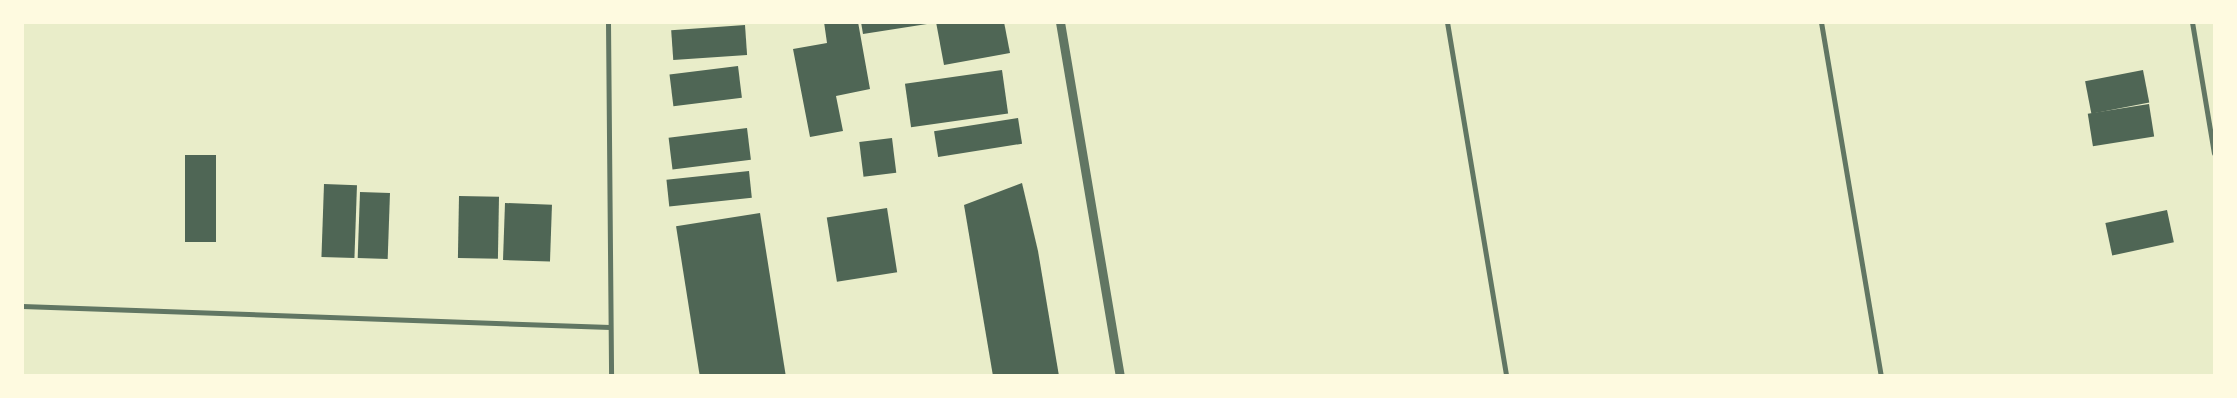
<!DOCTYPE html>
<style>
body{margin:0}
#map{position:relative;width:2237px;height:398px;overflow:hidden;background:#e9edc9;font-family:Poppins,sans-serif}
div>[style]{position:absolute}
.building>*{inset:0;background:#4f6655;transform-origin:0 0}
.minor>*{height:5px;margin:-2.5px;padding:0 2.5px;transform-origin:2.5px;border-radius:2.5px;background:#617663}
.tertiary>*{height:9px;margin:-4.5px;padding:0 4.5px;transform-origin:4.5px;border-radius:4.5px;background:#617663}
span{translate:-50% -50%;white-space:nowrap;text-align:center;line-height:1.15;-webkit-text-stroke:4.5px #fefae0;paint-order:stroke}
.frame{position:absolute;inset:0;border:24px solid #fefae0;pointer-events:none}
</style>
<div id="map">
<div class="building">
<div style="clip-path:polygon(824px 22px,858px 22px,870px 89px,836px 96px,843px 131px,810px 137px,793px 49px,827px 43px)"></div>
<div style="clip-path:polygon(861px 22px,927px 22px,927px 24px,863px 34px)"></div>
<div style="clip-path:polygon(936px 22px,1004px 22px,1010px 53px,944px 65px)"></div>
<div style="left:745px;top:25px;width:30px;height:74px;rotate:86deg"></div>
<div style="left:738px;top:66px;width:32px;height:69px;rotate:83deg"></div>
<div style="left:1002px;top:70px;width:44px;height:98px;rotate:82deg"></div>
<div style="left:2143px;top:70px;width:33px;height:59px;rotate:79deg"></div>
<div style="left:2149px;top:104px;width:33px;height:62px;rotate:81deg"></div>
<div style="left:1018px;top:118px;width:26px;height:85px;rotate:81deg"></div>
<div style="left:747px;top:128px;width:32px;height:79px;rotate:83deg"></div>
<div style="left:892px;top:138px;width:35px;height:33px;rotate:83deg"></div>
<div style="left:185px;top:155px;width:31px;height:87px"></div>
<div style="left:749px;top:171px;width:27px;height:83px;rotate:84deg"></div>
<div style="clip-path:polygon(1022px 183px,1038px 251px,1059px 376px,993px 376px,964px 205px)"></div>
<div style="left:324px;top:184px;width:33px;height:73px;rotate:2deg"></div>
<div style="left:360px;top:192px;width:30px;height:66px;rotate:2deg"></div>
<div style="left:459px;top:196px;width:40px;height:62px;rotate:1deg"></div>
<div style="left:505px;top:203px;width:47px;height:57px;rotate:2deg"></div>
<div style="left:887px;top:208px;width:65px;height:61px;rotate:81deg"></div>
<div style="left:2167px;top:210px;width:33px;height:63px;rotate:78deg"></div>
<div style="left:760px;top:213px;width:165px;height:85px;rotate:81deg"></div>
</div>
<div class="minor">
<div style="left:608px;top:22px;width:354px;rotate:89.5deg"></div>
<div style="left:1447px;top:22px;width:359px;rotate:80.5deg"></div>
<div style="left:1821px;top:22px;width:359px;rotate:80.4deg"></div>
<div style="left:2192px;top:22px;width:133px;rotate:80.5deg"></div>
<div style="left:22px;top:306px;width:588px;rotate:2.05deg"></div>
</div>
<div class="tertiary">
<div style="left:1060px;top:22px;width:359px;rotate:80.4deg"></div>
</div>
<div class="frame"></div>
</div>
